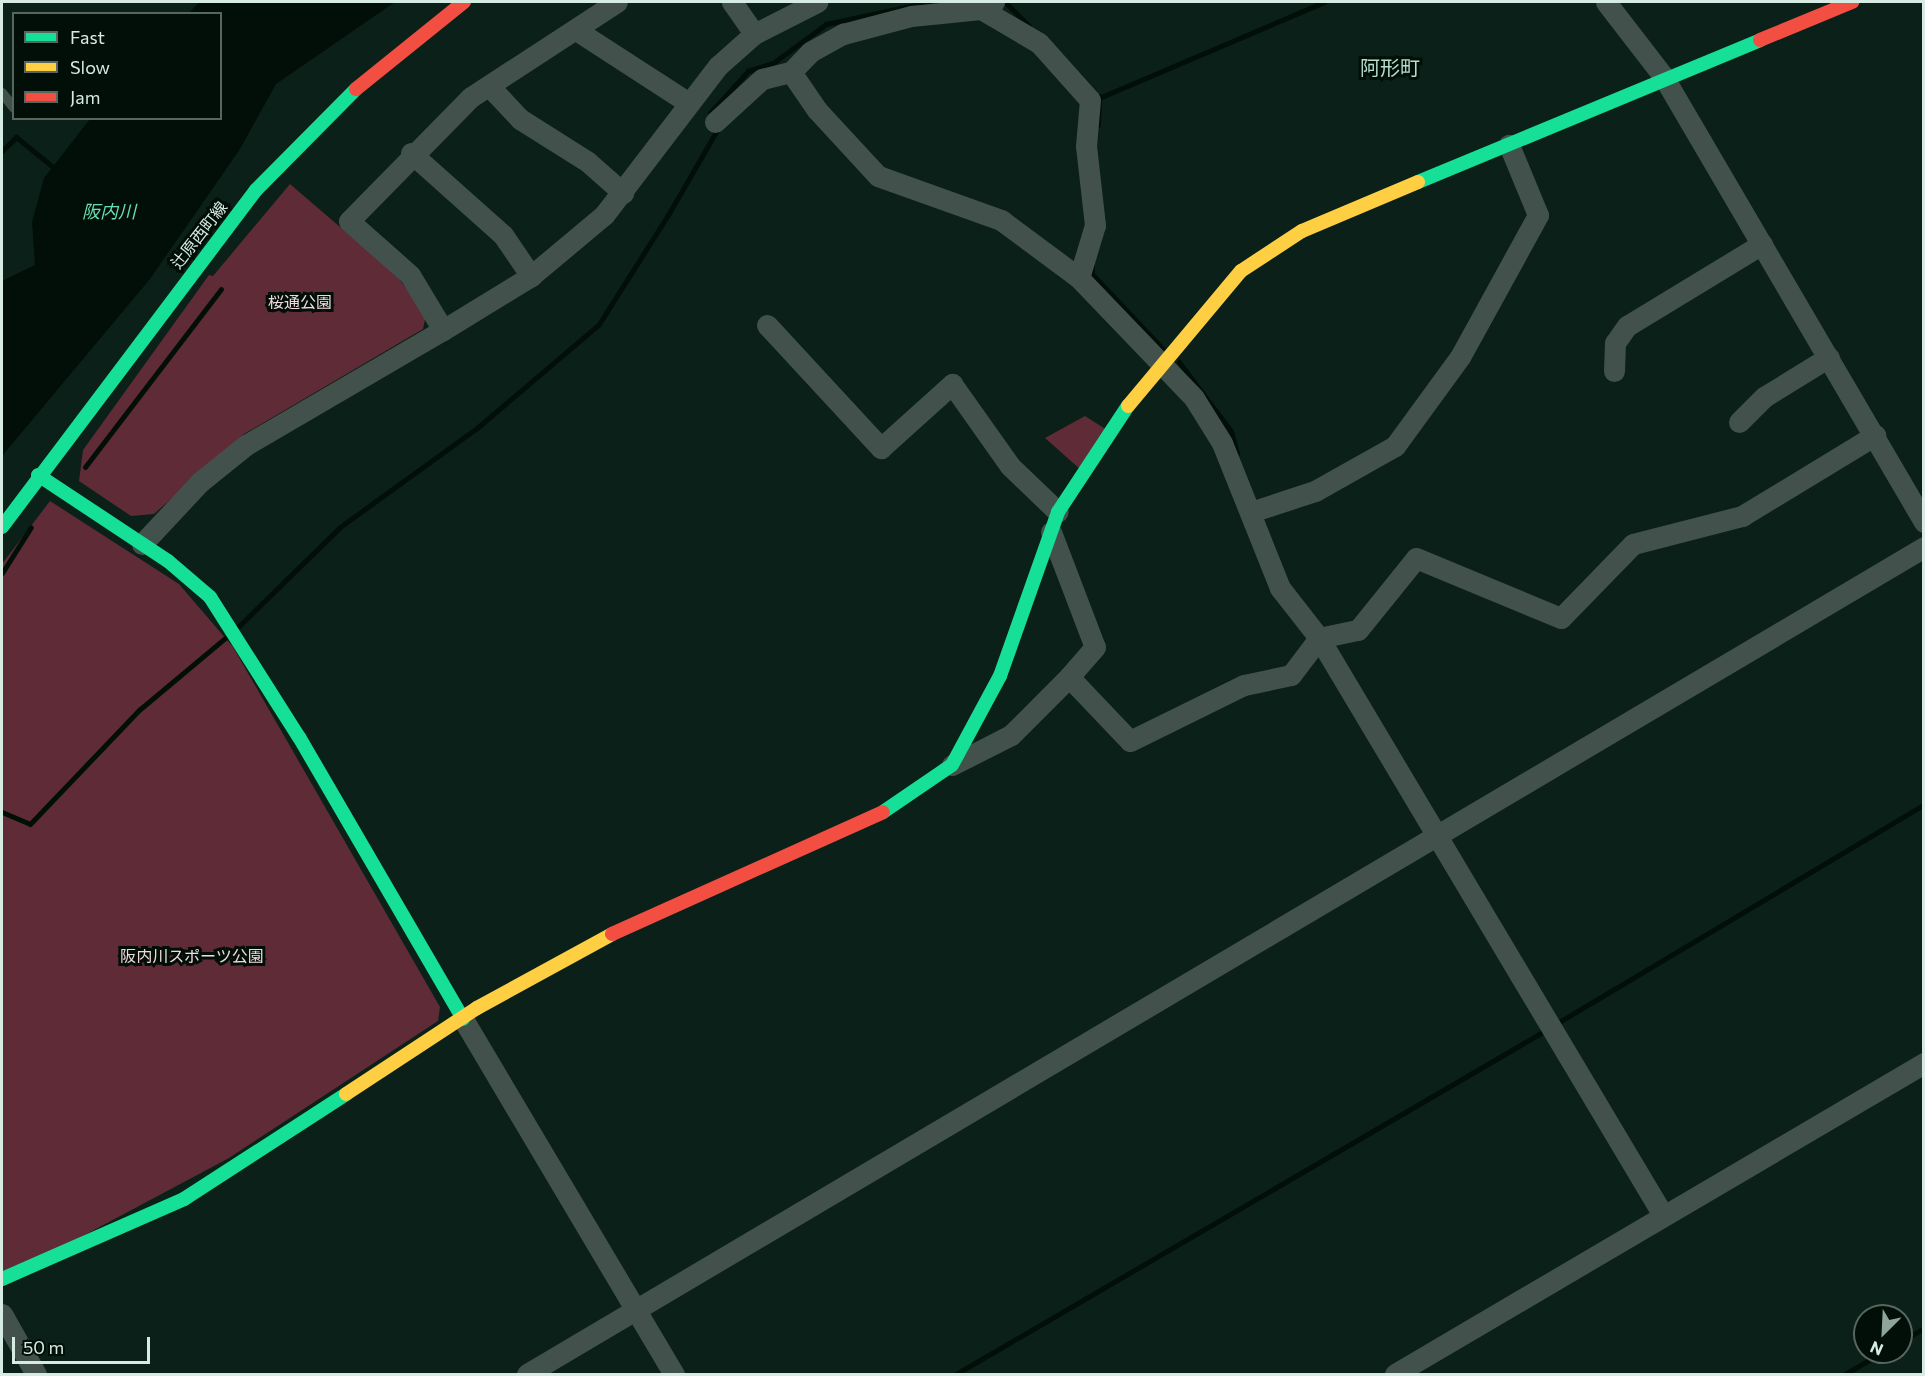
<!DOCTYPE html>
<meta charset="utf-8">
<style>
body{margin:0}
#map{position:relative;width:1925px;height:1376px;overflow:hidden;background:#0a2018;font-family:Commissioner,"Noto Sans JP",sans-serif}
div>[style]{position:absolute}
.green>*{inset:0;background:#5f2b37}
.water>*{inset:0;background:#010f08}
.stream>*{height:5px;margin:-2.5px;padding:0 2.5px;transform-origin:2.5px;border-radius:2.5px;background:#010f08}
.lane>*{height:10px;margin:-5px;padding:0 5px;transform-origin:5px;border-radius:5px;background:#43514c}
.street>*{height:21px;margin:-10.5px;padding:0 10.5px;transform-origin:10.5px;border-radius:10.5px;background:#43514c}
.fast>*{height:14px;margin:-7px;padding:0 7px;transform-origin:7px;border-radius:7px;background:#16e098}
.slow>*{height:14px;margin:-7px;padding:0 7px;transform-origin:7px;border-radius:7px;background:#ffcf43}
.jam>*{height:14px;margin:-7px;padding:0 7px;transform-origin:7px;border-radius:7px;background:#f24e42}
span{translate:-50% -50%;white-space:nowrap;text-align:center;line-height:1.15;-webkit-text-stroke:6px #020e08;paint-order:stroke}
.street-label{font-size:16px;color:#d6ebe1}
.park-label{font-size:16px;color:#f0dade}
.water-label{font-size:18px;color:#69deb2;font-style:italic}
.quarter-label{font-size:20px;color:#b5decc}
.frame{position:absolute;inset:0;border:3px solid #d6ebe1;pointer-events:none}
.legend{position:absolute;left:12px;top:12px;width:210px;height:108px;box-sizing:border-box;background:#020e08;border:2px solid #57665f;margin:0;padding:8px 10px;list-style:none;font-size:18px;color:#d6ebe1}
.legend li{display:flex;align-items:center;gap:12px;height:30px}
.legend b{width:30px;border:2px solid #57665f}
.north{position:absolute;left:1853px;top:1304px;width:60px;height:60px;box-sizing:border-box;background:#020e08;border:2px solid #57665f;border-radius:50%;rotate:204deg;font-size:16px;font-weight:700;line-height:24px;text-align:center;color:#d6ebe1}
.north::after{content:'';display:block;margin:auto;width:21px;height:27px;background:#8fa49b;clip-path:polygon(50% 0,100% 100%,50% 72%,0 100%)}
.scale{position:absolute;left:12px;top:1337px;width:138px;height:27px;box-sizing:border-box;border:3px solid #d6ebe1;border-top:0;padding-left:8px;font-size:18px;line-height:21px;white-space:nowrap;color:#d6ebe1;-webkit-text-stroke:4px #020e08;paint-order:stroke}
</style>
<div id="map">
<div class="green">
<div style="clip-path:polygon(290px 184px,397px 276px,426px 315px,423px 329px,244px 434px,154px 514px,131px 516px,79px 481px,83px 450px,209px 275px,213px 276px)"></div>
<div style="clip-path:polygon(1085px 416px,1107px 430px,1081px 470px,1045px 438px)"></div>
<div style="clip-path:polygon(50px 501px,179px 584px,233px 647px,440px 1007px,438px 1021px,229px 1158px,2px 1279px,2px 564px)"></div>
</div>
<div class="water">
<div style="clip-path:polygon(199px 2px,395px 2px,276px 84px,240px 149px,150px 279px,2px 456px,2px 281px,35px 265px,32px 222px,44px 178px,90px 119px,220px 118px,220px 14px,189px 13px)"></div>
</div>
<div class="stream">
<div style="left:1005px;top:2px;width:34px;rotate:45deg"></div>
<div style="left:1099px;top:98px;width:245px;rotate:-23.1deg"></div>
<div style="left:710px;top:113px;width:57px;rotate:-47.9deg"></div>
<div style="left:748px;top:71px;width:26px;rotate:-18deg"></div>
<div style="left:773px;top:63px;width:66px;rotate:-36.3deg"></div>
<div style="left:826px;top:24px;width:105px;rotate:-12.1deg"></div>
<div style="left:1098px;top:125px;width:29px;rotate:-88deg"></div>
<div style="left:2px;top:151px;width:20px;rotate:-45deg"></div>
<div style="left:16px;top:137px;width:48px;rotate:39deg"></div>
<div style="left:1092px;top:265px;width:9px;rotate:90deg"></div>
<div style="left:1092px;top:274px;width:102px;rotate:46.6deg"></div>
<div style="left:1179px;top:362px;width:86px;rotate:53deg"></div>
<div style="left:1231px;top:431px;width:23px;rotate:75deg"></div>
<div style="left:85px;top:467px;width:224px;rotate:-52.6deg"></div>
<div style="left:2px;top:573px;width:54px;rotate:-57.8deg"></div>
<div style="left:239px;top:626px;width:141px;rotate:-44.4deg"></div>
<div style="left:340px;top:527px;width:169px;rotate:-35.9deg"></div>
<div style="left:477px;top:428px;width:160px;rotate:-40.4deg"></div>
<div style="left:599px;top:324px;width:129px;rotate:-57.7deg"></div>
<div style="left:668px;top:215px;width:96px;rotate:-60deg"></div>
<div style="left:716px;top:132px;width:6px;rotate:-129deg"></div>
<div style="left:2px;top:812px;width:30px;rotate:23deg"></div>
<div style="left:30px;top:824px;width:158px;rotate:-46.3deg"></div>
<div style="left:139px;top:710px;width:112px;rotate:-39.9deg"></div>
<div style="left:1554px;top:1025px;width:431px;rotate:-30.8deg"></div>
<div style="left:1901px;top:1341px;width:26px;rotate:-29deg"></div>
<div style="left:956px;top:1374px;width:683px;rotate:-30.24deg"></div>
<div style="left:1845px;top:1374px;width:44px;rotate:-30.1deg"></div>
</div>
<div class="lane">
<div style="left:2px;top:93px;width:19px;rotate:51deg"></div>
</div>
<div class="street">
<div style="left:732px;top:2px;width:39px;rotate:55deg"></div>
<div style="left:994px;top:2px;width:15px;rotate:152deg"></div>
<div style="left:981px;top:9px;width:67px;rotate:30.4deg"></div>
<div style="left:1039px;top:43px;width:76px;rotate:48.2deg"></div>
<div style="left:1090px;top:100px;width:46px;rotate:95deg"></div>
<div style="left:1086px;top:146px;width:80px;rotate:83.5deg"></div>
<div style="left:1095px;top:225px;width:55px;rotate:106.8deg"></div>
<div style="left:1606px;top:2px;width:93px;rotate:52.4deg"></div>
<div style="left:1663px;top:76px;width:517px;rotate:59.66deg"></div>
<div style="left:576px;top:30px;width:135px;rotate:32.9deg"></div>
<div style="left:791px;top:72px;width:28px;rotate:-46deg"></div>
<div style="left:810px;top:52px;width:38px;rotate:-29deg"></div>
<div style="left:843px;top:34px;width:70px;rotate:-14.8deg"></div>
<div style="left:911px;top:16px;width:70px;rotate:-5.7deg"></div>
<div style="left:490px;top:87px;width:44px;rotate:46.8deg"></div>
<div style="left:520px;top:119px;width:80px;rotate:32.3deg"></div>
<div style="left:588px;top:162px;width:47px;rotate:41.5deg"></div>
<div style="left:715px;top:122px;width:64px;rotate:-42.5deg"></div>
<div style="left:762px;top:79px;width:30px;rotate:-14deg"></div>
<div style="left:791px;top:72px;width:46px;rotate:55.6deg"></div>
<div style="left:817px;top:110px;width:90px;rotate:47.3deg"></div>
<div style="left:878px;top:176px;width:131px;rotate:19.7deg"></div>
<div style="left:1001px;top:220px;width:97px;rotate:36.6deg"></div>
<div style="left:1079px;top:278px;width:166px;rotate:46.2deg"></div>
<div style="left:1194px;top:398px;width:53px;rotate:58.1deg"></div>
<div style="left:1222px;top:443px;width:156px;rotate:68.2deg"></div>
<div style="left:1280px;top:588px;width:63px;rotate:52deg"></div>
<div style="left:1319px;top:638px;width:672px;rotate:59.2deg"></div>
<div style="left:411px;top:153px;width:123px;rotate:41.7deg"></div>
<div style="left:503px;top:235px;width:50px;rotate:55.7deg"></div>
<div style="left:767px;top:325px;width:168px;rotate:47.2deg"></div>
<div style="left:881px;top:448px;width:96px;rotate:-42deg"></div>
<div style="left:952px;top:384px;width:100px;rotate:54.7deg"></div>
<div style="left:1010px;top:466px;width:66px;rotate:43.8deg"></div>
<div style="left:443px;top:330px;width:103px;rotate:-31.5deg"></div>
<div style="left:531px;top:276px;width:95px;rotate:-39.9deg"></div>
<div style="left:604px;top:215px;width:188px;rotate:-52.6deg"></div>
<div style="left:718px;top:66px;width:48px;rotate:-41.6deg"></div>
<div style="left:754px;top:34px;width:71px;rotate:-26.9deg"></div>
<div style="left:1614px;top:371px;width:28px;rotate:-88deg"></div>
<div style="left:1615px;top:343px;width:21px;rotate:-55deg"></div>
<div style="left:1627px;top:326px;width:158px;rotate:-31.3deg"></div>
<div style="left:1739px;top:422px;width:35px;rotate:-45deg"></div>
<div style="left:1764px;top:397px;width:76px;rotate:-31.6deg"></div>
<div style="left:1251px;top:512px;width:67px;rotate:-18.2deg"></div>
<div style="left:1315px;top:491px;width:92px;rotate:-29.4deg"></div>
<div style="left:1395px;top:446px;width:110px;rotate:-53.9deg"></div>
<div style="left:1460px;top:357px;width:162px;rotate:-61.2deg"></div>
<div style="left:1538px;top:215px;width:76px;rotate:-112.5deg"></div>
<div style="left:1051px;top:532px;width:123px;rotate:69.1deg"></div>
<div style="left:1095px;top:647px;width:40px;rotate:131deg"></div>
<div style="left:142px;top:544px;width:85px;rotate:-46.9deg"></div>
<div style="left:200px;top:482px;width:59px;rotate:-38.8deg"></div>
<div style="left:246px;top:445px;width:228px;rotate:-30.3deg"></div>
<div style="left:443px;top:330px;width:64px;rotate:-121deg"></div>
<div style="left:410px;top:275px;width:81px;rotate:-138.5deg"></div>
<div style="left:349px;top:221px;width:174px;rotate:-45.5deg"></div>
<div style="left:471px;top:97px;width:174px;rotate:-33.1deg"></div>
<div style="left:952px;top:765px;width:66px;rotate:-27deg"></div>
<div style="left:1011px;top:735px;width:82px;rotate:-45deg"></div>
<div style="left:1069px;top:677px;width:88px;rotate:46.4deg"></div>
<div style="left:1130px;top:741px;width:127px;rotate:-26.2deg"></div>
<div style="left:1244px;top:685px;width:48px;rotate:-12deg"></div>
<div style="left:1291px;top:675px;width:46px;rotate:-52.9deg"></div>
<div style="left:1319px;top:638px;width:40px;rotate:-12deg"></div>
<div style="left:1358px;top:630px;width:92px;rotate:-51.1deg"></div>
<div style="left:1416px;top:558px;width:157px;rotate:22.5deg"></div>
<div style="left:1561px;top:618px;width:103px;rotate:-45.8deg"></div>
<div style="left:1633px;top:544px;width:113px;rotate:-14.4deg"></div>
<div style="left:1742px;top:516px;width:156px;rotate:-31.3deg"></div>
<div style="left:463px;top:1019px;width:413px;rotate:59.3deg"></div>
<div style="left:2px;top:1314px;width:69px;rotate:60.5deg"></div>
<div style="left:527px;top:1374px;width:1623px;rotate:-30.62deg"></div>
<div style="left:1395px;top:1374px;width:614px;rotate:-30.45deg"></div>
</div>
<div class="fast">
<div style="left:1418px;top:182px;width:370px;rotate:-22.5deg"></div>
<div style="left:38px;top:475px;width:156px;rotate:33.5deg"></div>
<div style="left:168px;top:561px;width:55px;rotate:40.6deg"></div>
<div style="left:210px;top:597px;width:166px;rotate:57.6deg"></div>
<div style="left:299px;top:737px;width:326px;rotate:59.8deg"></div>
<div style="left:2px;top:527px;width:422px;rotate:-53deg"></div>
<div style="left:256px;top:190px;width:142px;rotate:-45.3deg"></div>
<div style="left:883px;top:812px;width:83px;rotate:-34.3deg"></div>
<div style="left:952px;top:765px;width:101px;rotate:-61.7deg"></div>
<div style="left:1000px;top:676px;width:174px;rotate:-70.5deg"></div>
<div style="left:1058px;top:512px;width:127px;rotate:-56.6deg"></div>
<div style="left:2px;top:1279px;width:199px;rotate:-23.7deg"></div>
<div style="left:184px;top:1199px;width:193px;rotate:-32.9deg"></div>
</div>
<div class="slow">
<div style="left:1128px;top:406px;width:176px;rotate:-50.1deg"></div>
<div style="left:1241px;top:271px;width:73px;rotate:-33.3deg"></div>
<div style="left:1302px;top:231px;width:126px;rotate:-22.9deg"></div>
<div style="left:346px;top:1094px;width:157px;rotate:-33.3deg"></div>
<div style="left:477px;top:1008px;width:154px;rotate:-28.7deg"></div>
</div>
<div class="jam">
<div style="left:1760px;top:40px;width:100px;rotate:-22.4deg"></div>
<div style="left:356px;top:89px;width:139px;rotate:-38.9deg"></div>
<div style="left:612px;top:934px;width:297px;rotate:-24.2deg"></div>
</div>
<div class="street-label">
<span style="left:199px;top:235px;rotate:-52deg">辻原西町線</span>
</div>
<div class="park-label">
<span style="left:300px;top:302px">桜通公園</span>
<span style="left:192px;top:956px">阪内川スポーツ公園</span>
</div>
<div class="water-label">
<span style="left:109px;top:211px">阪内川</span>
</div>
<div class="quarter-label">
<span style="left:1390px;top:67px">阿形町</span>
</div>
<div class="frame"></div>
<ul class="legend">
<li><b style="height:8px;background:#16e098"></b>Fast</li>
<li><b style="height:8px;background:#ffcf43"></b>Slow</li>
<li><b style="height:8px;background:#f24e42"></b>Jam</li>
</ul>
<div class="north">N</div>
<div class="scale">50 m</div>
</div>
